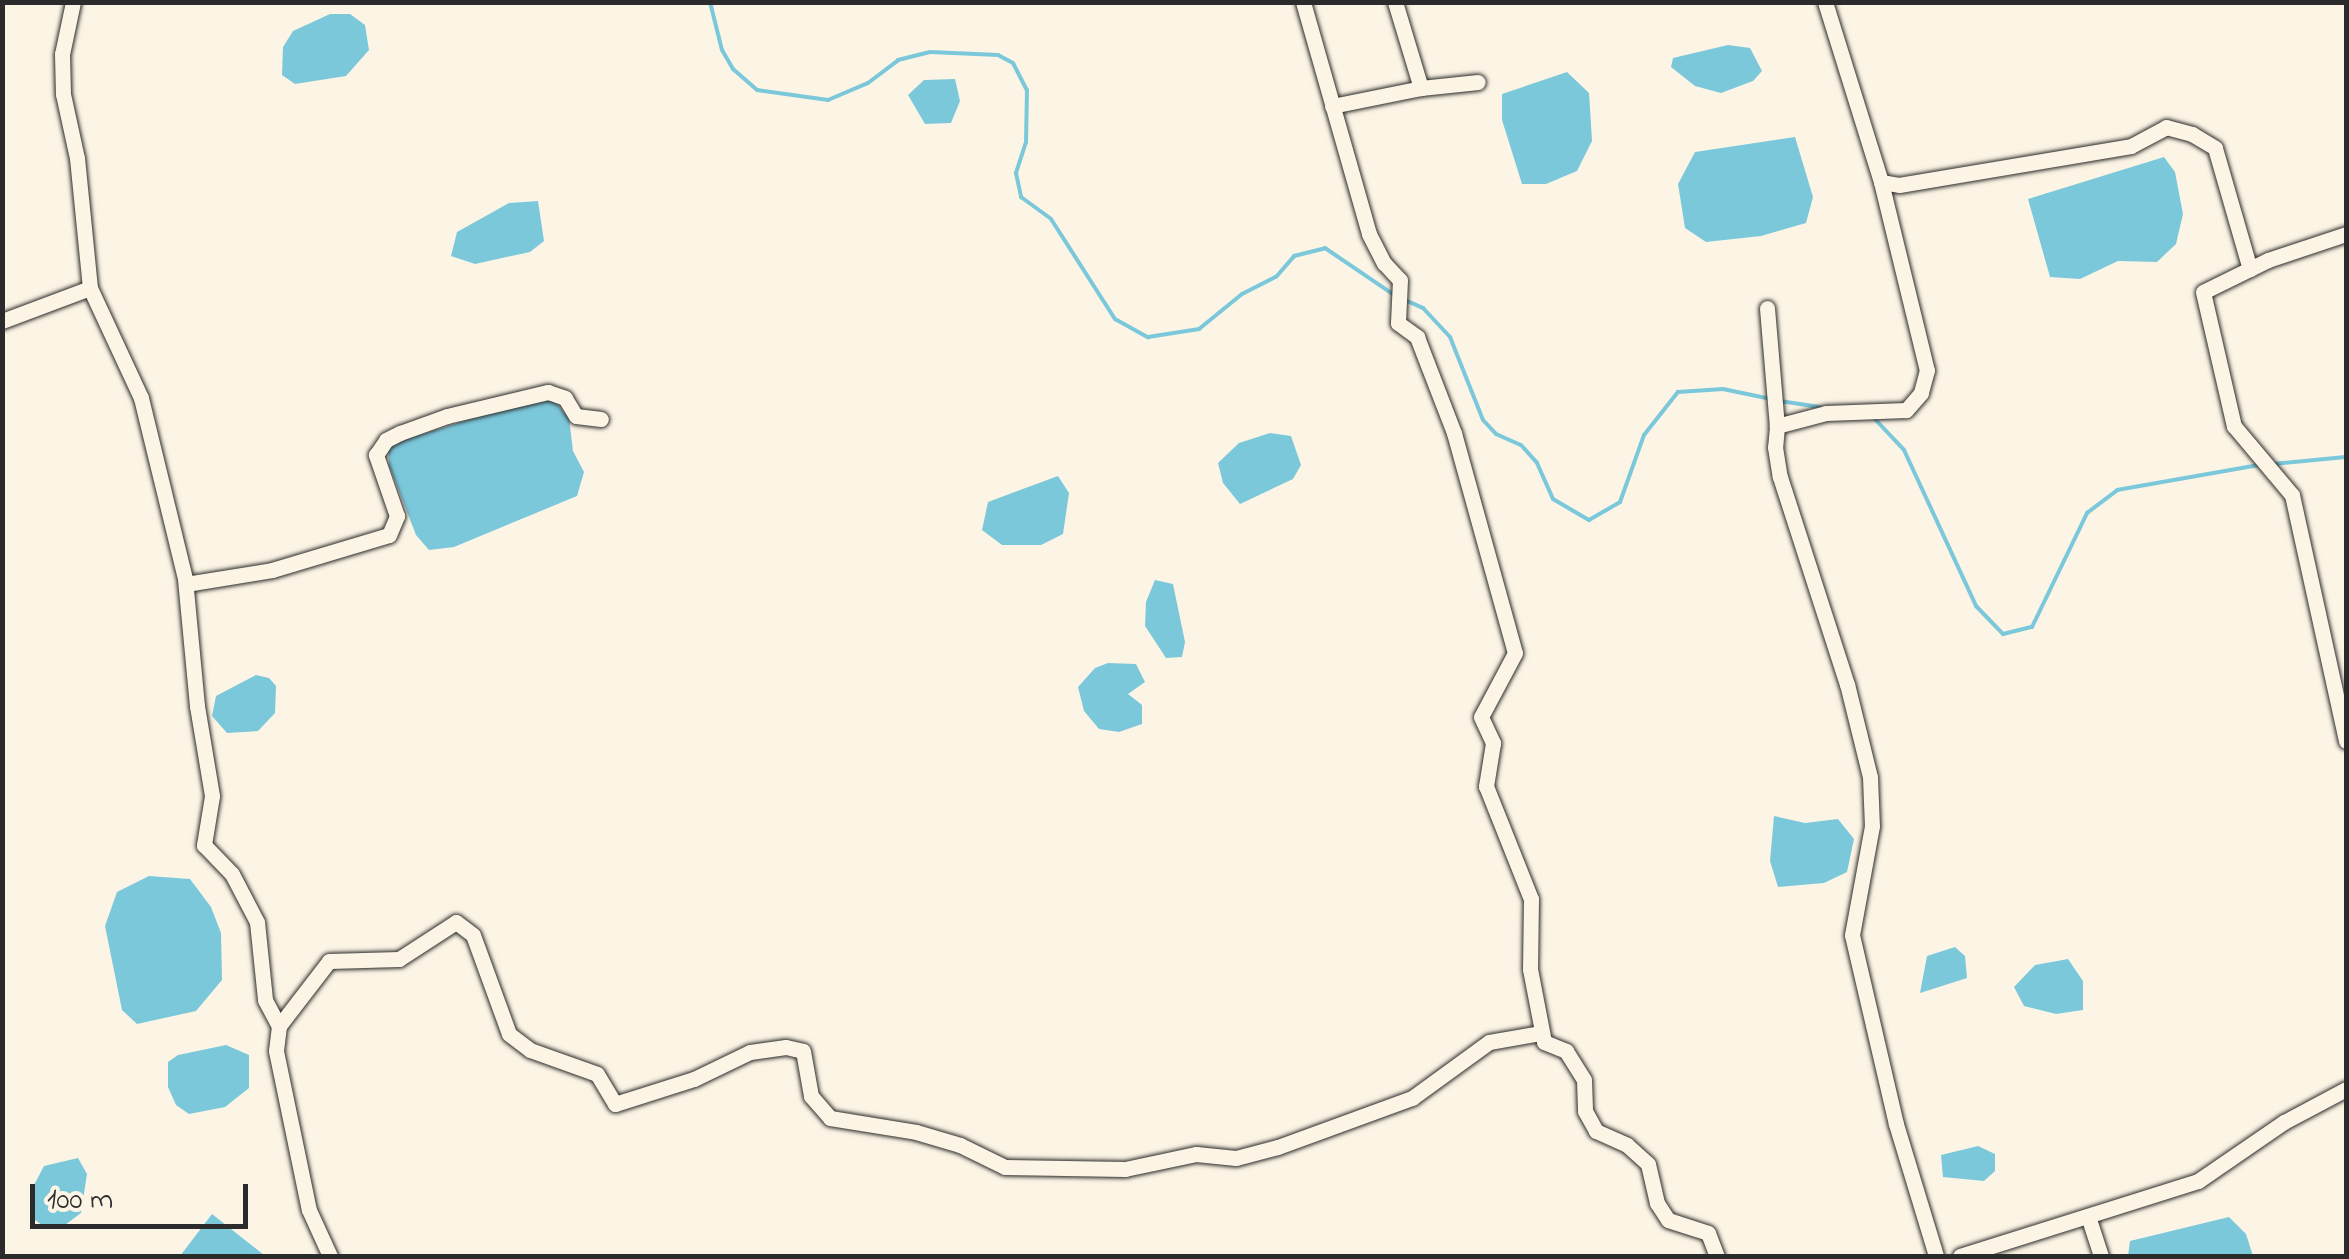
<!DOCTYPE html>
<style>
body{margin:0}
#map{position:relative;width:2349px;height:1259px;overflow:hidden;background:#fcf5e5;font-family:"Indie Flower",sans-serif}
div>[style]{position:absolute}
.water>*{inset:0;background:#7cc8db}
.stream>*{height:4px;margin:-2px;padding:0 2px;transform-origin:2px;border-radius:2px;background:#7cc8db}
.roads{filter:drop-shadow(0 0 2px #2b2b2b) drop-shadow(0 0 2px #2b2b2b)}
.minor>*{height:15px;margin:-7.5px;padding:0 7.5px;transform-origin:7.5px;border-radius:7.5px;background:#fcf5e5}
span{translate:-50% -50%;white-space:nowrap;text-align:center;line-height:1.15;-webkit-text-stroke:10px #fcf5e5;paint-order:stroke}
.frame{position:absolute;inset:0;border:5px solid #2b2b2b;pointer-events:none}
.scale{position:absolute;left:30px;top:1184px;width:218px;height:45px;box-sizing:border-box;border:5px solid #2b2b2b;border-top:0;padding-left:12px;font-size:30px;line-height:35px;white-space:nowrap;color:#2b2b2b;-webkit-text-stroke:8px #fcf5e5;paint-order:stroke}
</style>
<div id="map">
<div class="water">
<div style="clip-path:polygon(330px 14px,350px 14px,365px 25px,369px 50px,346px 76px,295px 84px,282px 75px,283px 47px,293px 31px)"></div>
<div style="clip-path:polygon(1728px 45px,1750px 48px,1762px 71px,1753px 81px,1721px 93px,1695px 86px,1671px 67px,1673px 58px)"></div>
<div style="clip-path:polygon(1567px 72px,1589px 93px,1592px 141px,1577px 171px,1546px 184px,1522px 184px,1502px 120px,1502px 94px)"></div>
<div style="clip-path:polygon(955px 79px,960px 101px,951px 123px,925px 124px,908px 95px,924px 80px)"></div>
<div style="clip-path:polygon(1795px 137px,1813px 197px,1806px 223px,1761px 236px,1706px 242px,1685px 228px,1678px 184px,1695px 152px)"></div>
<div style="clip-path:polygon(2164px 157px,2175px 172px,2183px 214px,2176px 244px,2157px 262px,2118px 261px,2080px 279px,2050px 277px,2028px 199px)"></div>
<div style="clip-path:polygon(538px 201px,544px 241px,530px 252px,475px 264px,451px 256px,457px 232px,509px 203px)"></div>
<div style="clip-path:polygon(551px 397px,569px 418px,573px 451px,584px 472px,577px 496px,454px 547px,429px 550px,416px 535px,389px 465px,388px 445px,527px 401px)"></div>
<div style="clip-path:polygon(1270px 433px,1291px 436px,1301px 465px,1293px 479px,1240px 504px,1223px 483px,1218px 463px,1239px 443px)"></div>
<div style="clip-path:polygon(1058px 476px,1069px 493px,1063px 534px,1041px 545px,1002px 545px,982px 530px,988px 502px)"></div>
<div style="clip-path:polygon(1155px 580px,1173px 584px,1185px 642px,1182px 657px,1166px 658px,1145px 626px,1146px 602px)"></div>
<div style="clip-path:polygon(1108px 663px,1136px 664px,1145px 682px,1128px 694px,1142px 705px,1142px 724px,1119px 732px,1099px 729px,1084px 711px,1078px 687px,1095px 668px)"></div>
<div style="clip-path:polygon(256px 675px,269px 678px,276px 686px,275px 713px,258px 731px,227px 733px,212px 716px,216px 696px)"></div>
<div style="clip-path:polygon(1774px 816px,1805px 823px,1838px 819px,1854px 839px,1847px 872px,1824px 883px,1778px 887px,1770px 861px)"></div>
<div style="clip-path:polygon(149px 876px,190px 879px,211px 907px,221px 933px,222px 980px,196px 1011px,137px 1024px,122px 1010px,105px 926px,117px 892px)"></div>
<div style="clip-path:polygon(1955px 947px,1965px 956px,1967px 978px,1920px 993px,1927px 956px)"></div>
<div style="clip-path:polygon(2068px 959px,2083px 981px,2083px 1010px,2056px 1014px,2024px 1006px,2014px 987px,2035px 965px)"></div>
<div style="clip-path:polygon(226px 1045px,249px 1055px,249px 1088px,225px 1107px,189px 1114px,176px 1105px,168px 1087px,168px 1062px,178px 1055px)"></div>
<div style="clip-path:polygon(1978px 1146px,1995px 1154px,1995px 1171px,1984px 1181px,1943px 1177px,1941px 1155px)"></div>
<div style="clip-path:polygon(78px 1158px,87px 1174px,81px 1213px,61px 1228px,46px 1228px,31px 1217px,33px 1187px,44px 1166px)"></div>
<div style="clip-path:polygon(212px 1214px,264px 1255px,263px 1256px,180px 1256px)"></div>
<div style="clip-path:polygon(2229px 1217px,2246px 1234px,2253px 1256px,2128px 1256px,2130px 1241px)"></div>
</div>
<div class="stream">
<div style="left:710px;top:2px;width:49px;rotate:76deg"></div>
<div style="left:722px;top:50px;width:22px;rotate:60deg"></div>
<div style="left:733px;top:69px;width:32px;rotate:41deg"></div>
<div style="left:757px;top:90px;width:72px;rotate:8deg"></div>
<div style="left:828px;top:100px;width:43px;rotate:-23deg"></div>
<div style="left:868px;top:83px;width:38px;rotate:-37deg"></div>
<div style="left:898px;top:60px;width:33px;rotate:-14deg"></div>
<div style="left:930px;top:52px;width:68px;rotate:2.5deg"></div>
<div style="left:998px;top:55px;width:17px;rotate:28deg"></div>
<div style="left:1013px;top:63px;width:30px;rotate:63deg"></div>
<div style="left:1027px;top:90px;width:52px;rotate:91.1deg"></div>
<div style="left:1026px;top:142px;width:33px;rotate:108deg"></div>
<div style="left:1016px;top:173px;width:25px;rotate:78deg"></div>
<div style="left:1021px;top:197px;width:37px;rotate:36deg"></div>
<div style="left:1051px;top:219px;width:119px;rotate:57.4deg"></div>
<div style="left:1115px;top:319px;width:38px;rotate:29deg"></div>
<div style="left:1148px;top:337px;width:52px;rotate:-8.9deg"></div>
<div style="left:1199px;top:329px;width:55px;rotate:-39.1deg"></div>
<div style="left:1242px;top:294px;width:38px;rotate:-27deg"></div>
<div style="left:1276px;top:277px;width:28px;rotate:-49deg"></div>
<div style="left:1294px;top:256px;width:32px;rotate:-14deg"></div>
<div style="left:1325px;top:248px;width:87px;rotate:34.2deg"></div>
<div style="left:1405px;top:300px;width:20px;rotate:24deg"></div>
<div style="left:1423px;top:308px;width:40px;rotate:47deg"></div>
<div style="left:1450px;top:337px;width:89px;rotate:68.3deg"></div>
<div style="left:1483px;top:420px;width:19px;rotate:47deg"></div>
<div style="left:1496px;top:434px;width:27px;rotate:24deg"></div>
<div style="left:1521px;top:445px;width:24px;rotate:48deg"></div>
<div style="left:1537px;top:463px;width:39px;rotate:66deg"></div>
<div style="left:1553px;top:499px;width:42px;rotate:30.3deg"></div>
<div style="left:1589px;top:520px;width:36px;rotate:-30deg"></div>
<div style="left:1620px;top:502px;width:71px;rotate:-70.3deg"></div>
<div style="left:1644px;top:435px;width:55px;rotate:-51.7deg"></div>
<div style="left:1678px;top:392px;width:45px;rotate:-3.8deg"></div>
<div style="left:1723px;top:389px;width:49px;rotate:11.8deg"></div>
<div style="left:1780px;top:401px;width:40px;rotate:8.5deg"></div>
<div style="left:1872px;top:416px;width:47px;rotate:46.7deg"></div>
<div style="left:1904px;top:450px;width:172px;rotate:65.2deg"></div>
<div style="left:1976px;top:606px;width:39px;rotate:46deg"></div>
<div style="left:2003px;top:634px;width:30px;rotate:-14deg"></div>
<div style="left:2032px;top:627px;width:127px;rotate:-64.2deg"></div>
<div style="left:2087px;top:513px;width:38px;rotate:-37deg"></div>
<div style="left:2117px;top:490px;width:144px;rotate:-10deg"></div>
<div style="left:2273px;top:464px;width:73px;rotate:-5.5deg"></div>
</div>
<div class="roads">
<div class="minor">
<div style="left:73px;top:2px;width:53px;rotate:101.9deg"></div>
<div style="left:62px;top:54px;width:40px;rotate:88.6deg"></div>
<div style="left:63px;top:94px;width:66px;rotate:77.7deg"></div>
<div style="left:77px;top:158px;width:131px;rotate:84.3deg"></div>
<div style="left:1303px;top:2px;width:241px;rotate:74.1deg"></div>
<div style="left:1369px;top:234px;width:33px;rotate:63deg"></div>
<div style="left:1384px;top:263px;width:23px;rotate:47deg"></div>
<div style="left:1400px;top:280px;width:43px;rotate:92.7deg"></div>
<div style="left:1398px;top:323px;width:24px;rotate:36deg"></div>
<div style="left:1417px;top:337px;width:103px;rotate:68.9deg"></div>
<div style="left:1454px;top:433px;width:228px;rotate:74.5deg"></div>
<div style="left:1515px;top:653px;width:72px;rotate:118deg"></div>
<div style="left:1481px;top:717px;width:29px;rotate:65deg"></div>
<div style="left:1493px;top:743px;width:44px;rotate:99.2deg"></div>
<div style="left:1486px;top:786px;width:122px;rotate:68.3deg"></div>
<div style="left:1531px;top:899px;width:70px;rotate:90.8deg"></div>
<div style="left:1530px;top:969px;width:74px;rotate:79.1deg"></div>
<div style="left:1544px;top:1042px;width:24px;rotate:22deg"></div>
<div style="left:1566px;top:1051px;width:34px;rotate:58deg"></div>
<div style="left:1584px;top:1080px;width:31px;rotate:88deg"></div>
<div style="left:1585px;top:1111px;width:23px;rotate:61deg"></div>
<div style="left:1596px;top:1131px;width:34px;rotate:24deg"></div>
<div style="left:1627px;top:1145px;width:28px;rotate:42deg"></div>
<div style="left:1648px;top:1164px;width:40px;rotate:77deg"></div>
<div style="left:1657px;top:1203px;width:20px;rotate:57deg"></div>
<div style="left:1668px;top:1220px;width:42px;rotate:18deg"></div>
<div style="left:1708px;top:1233px;width:25px;rotate:69deg"></div>
<div style="left:1395px;top:2px;width:90px;rotate:73.2deg"></div>
<div style="left:1825px;top:2px;width:189px;rotate:72.7deg"></div>
<div style="left:1881px;top:182px;width:18px;rotate:9deg"></div>
<div style="left:1899px;top:185px;width:235px;rotate:-9.5deg"></div>
<div style="left:2131px;top:146px;width:40px;rotate:-28deg"></div>
<div style="left:2166px;top:127px;width:27px;rotate:15deg"></div>
<div style="left:2192px;top:134px;width:27px;rotate:31deg"></div>
<div style="left:2215px;top:148px;width:126px;rotate:73.9deg"></div>
<div style="left:1332px;top:106px;width:91px;rotate:-11.4deg"></div>
<div style="left:1421px;top:88px;width:57px;rotate:-6deg"></div>
<div style="left:1881px;top:182px;width:194px;rotate:76.3deg"></div>
<div style="left:1927px;top:370px;width:24px;rotate:105deg"></div>
<div style="left:1921px;top:393px;width:23px;rotate:131deg"></div>
<div style="left:1906px;top:410px;width:80px;rotate:177.9deg"></div>
<div style="left:1826px;top:413px;width:51px;rotate:165.1deg"></div>
<div style="left:1777px;top:426px;width:21px;rotate:95deg"></div>
<div style="left:1775px;top:447px;width:30px;rotate:81deg"></div>
<div style="left:1780px;top:477px;width:218px;rotate:72.1deg"></div>
<div style="left:1847px;top:684px;width:96px;rotate:76.1deg"></div>
<div style="left:1870px;top:777px;width:49px;rotate:87.7deg"></div>
<div style="left:1872px;top:826px;width:111px;rotate:100.4deg"></div>
<div style="left:1852px;top:935px;width:194px;rotate:76.9deg"></div>
<div style="left:1896px;top:1124px;width:138px;rotate:73.1deg"></div>
<div style="left:2346px;top:234px;width:82px;rotate:161.6deg"></div>
<div style="left:2268px;top:260px;width:72px;rotate:153.8deg"></div>
<div style="left:2203px;top:292px;width:138px;rotate:77deg"></div>
<div style="left:2234px;top:426px;width:90px;rotate:50deg"></div>
<div style="left:2292px;top:495px;width:252px;rotate:77.6deg"></div>
<div style="left:1767px;top:308px;width:118px;rotate:85.2deg"></div>
<div style="left:2px;top:321px;width:94px;rotate:-20.6deg"></div>
<div style="left:90px;top:288px;width:121px;rotate:65.1deg"></div>
<div style="left:141px;top:398px;width:186px;rotate:76.3deg"></div>
<div style="left:185px;top:579px;width:128px;rotate:84.6deg"></div>
<div style="left:197px;top:706px;width:91px;rotate:80.5deg"></div>
<div style="left:212px;top:796px;width:50px;rotate:99.3deg"></div>
<div style="left:204px;top:845px;width:40px;rotate:46deg"></div>
<div style="left:232px;top:874px;width:54px;rotate:62.5deg"></div>
<div style="left:257px;top:922px;width:78px;rotate:84.1deg"></div>
<div style="left:265px;top:1000px;width:30px;rotate:62deg"></div>
<div style="left:279px;top:1026px;width:82px;rotate:-52.4deg"></div>
<div style="left:329px;top:961px;width:70px;rotate:-1.6deg"></div>
<div style="left:399px;top:959px;width:68px;rotate:-33deg"></div>
<div style="left:456px;top:922px;width:21px;rotate:37deg"></div>
<div style="left:473px;top:935px;width:105px;rotate:70deg"></div>
<div style="left:509px;top:1034px;width:26px;rotate:37deg"></div>
<div style="left:530px;top:1050px;width:71px;rotate:19.7deg"></div>
<div style="left:597px;top:1074px;width:35px;rotate:59deg"></div>
<div style="left:615px;top:1104px;width:83px;rotate:-17.6deg"></div>
<div style="left:694px;top:1079px;width:62px;rotate:-25.7deg"></div>
<div style="left:750px;top:1052px;width:36px;rotate:-8deg"></div>
<div style="left:786px;top:1047px;width:17px;rotate:13deg"></div>
<div style="left:803px;top:1051px;width:46px;rotate:79.9deg"></div>
<div style="left:811px;top:1096px;width:29px;rotate:49deg"></div>
<div style="left:830px;top:1118px;width:87px;rotate:9.2deg"></div>
<div style="left:916px;top:1132px;width:46px;rotate:16.5deg"></div>
<div style="left:960px;top:1145px;width:50px;rotate:26.1deg"></div>
<div style="left:1005px;top:1167px;width:120px;rotate:1deg"></div>
<div style="left:1125px;top:1169px;width:73px;rotate:-11.9deg"></div>
<div style="left:1196px;top:1154px;width:40px;rotate:5.7deg"></div>
<div style="left:1236px;top:1158px;width:43px;rotate:-14.7deg"></div>
<div style="left:1278px;top:1147px;width:143px;rotate:-20.1deg"></div>
<div style="left:1412px;top:1098px;width:95px;rotate:-36deg"></div>
<div style="left:1489px;top:1042px;width:53px;rotate:-9.8deg"></div>
<div style="left:186px;top:584px;width:87px;rotate:-9.2deg"></div>
<div style="left:272px;top:570px;width:122px;rotate:-16.7deg"></div>
<div style="left:389px;top:535px;width:21px;rotate:-67deg"></div>
<div style="left:397px;top:516px;width:65px;rotate:-109deg"></div>
<div style="left:376px;top:455px;width:18px;rotate:-56deg"></div>
<div style="left:386px;top:440px;width:16px;rotate:-27deg"></div>
<div style="left:400px;top:433px;width:50px;rotate:-19.9deg"></div>
<div style="left:447px;top:416px;width:104px;rotate:-13.4deg"></div>
<div style="left:548px;top:392px;width:18px;rotate:19deg"></div>
<div style="left:565px;top:398px;width:21px;rotate:59deg"></div>
<div style="left:576px;top:416px;width:25px;rotate:7deg"></div>
<div style="left:279px;top:1026px;width:25px;rotate:97deg"></div>
<div style="left:276px;top:1051px;width:162px;rotate:78.3deg"></div>
<div style="left:309px;top:1210px;width:51px;rotate:65.5deg"></div>
<div style="left:2088px;top:1216px;width:42px;rotate:72deg"></div>
<div style="left:1960px;top:1256px;width:250px;rotate:-17.5deg"></div>
<div style="left:2198px;top:1181px;width:104px;rotate:-34.5deg"></div>
<div style="left:2284px;top:1122px;width:70px;rotate:-28deg"></div>
</div>
</div>
<div class="frame"></div>
<div class="scale">100 m</div>
</div>
